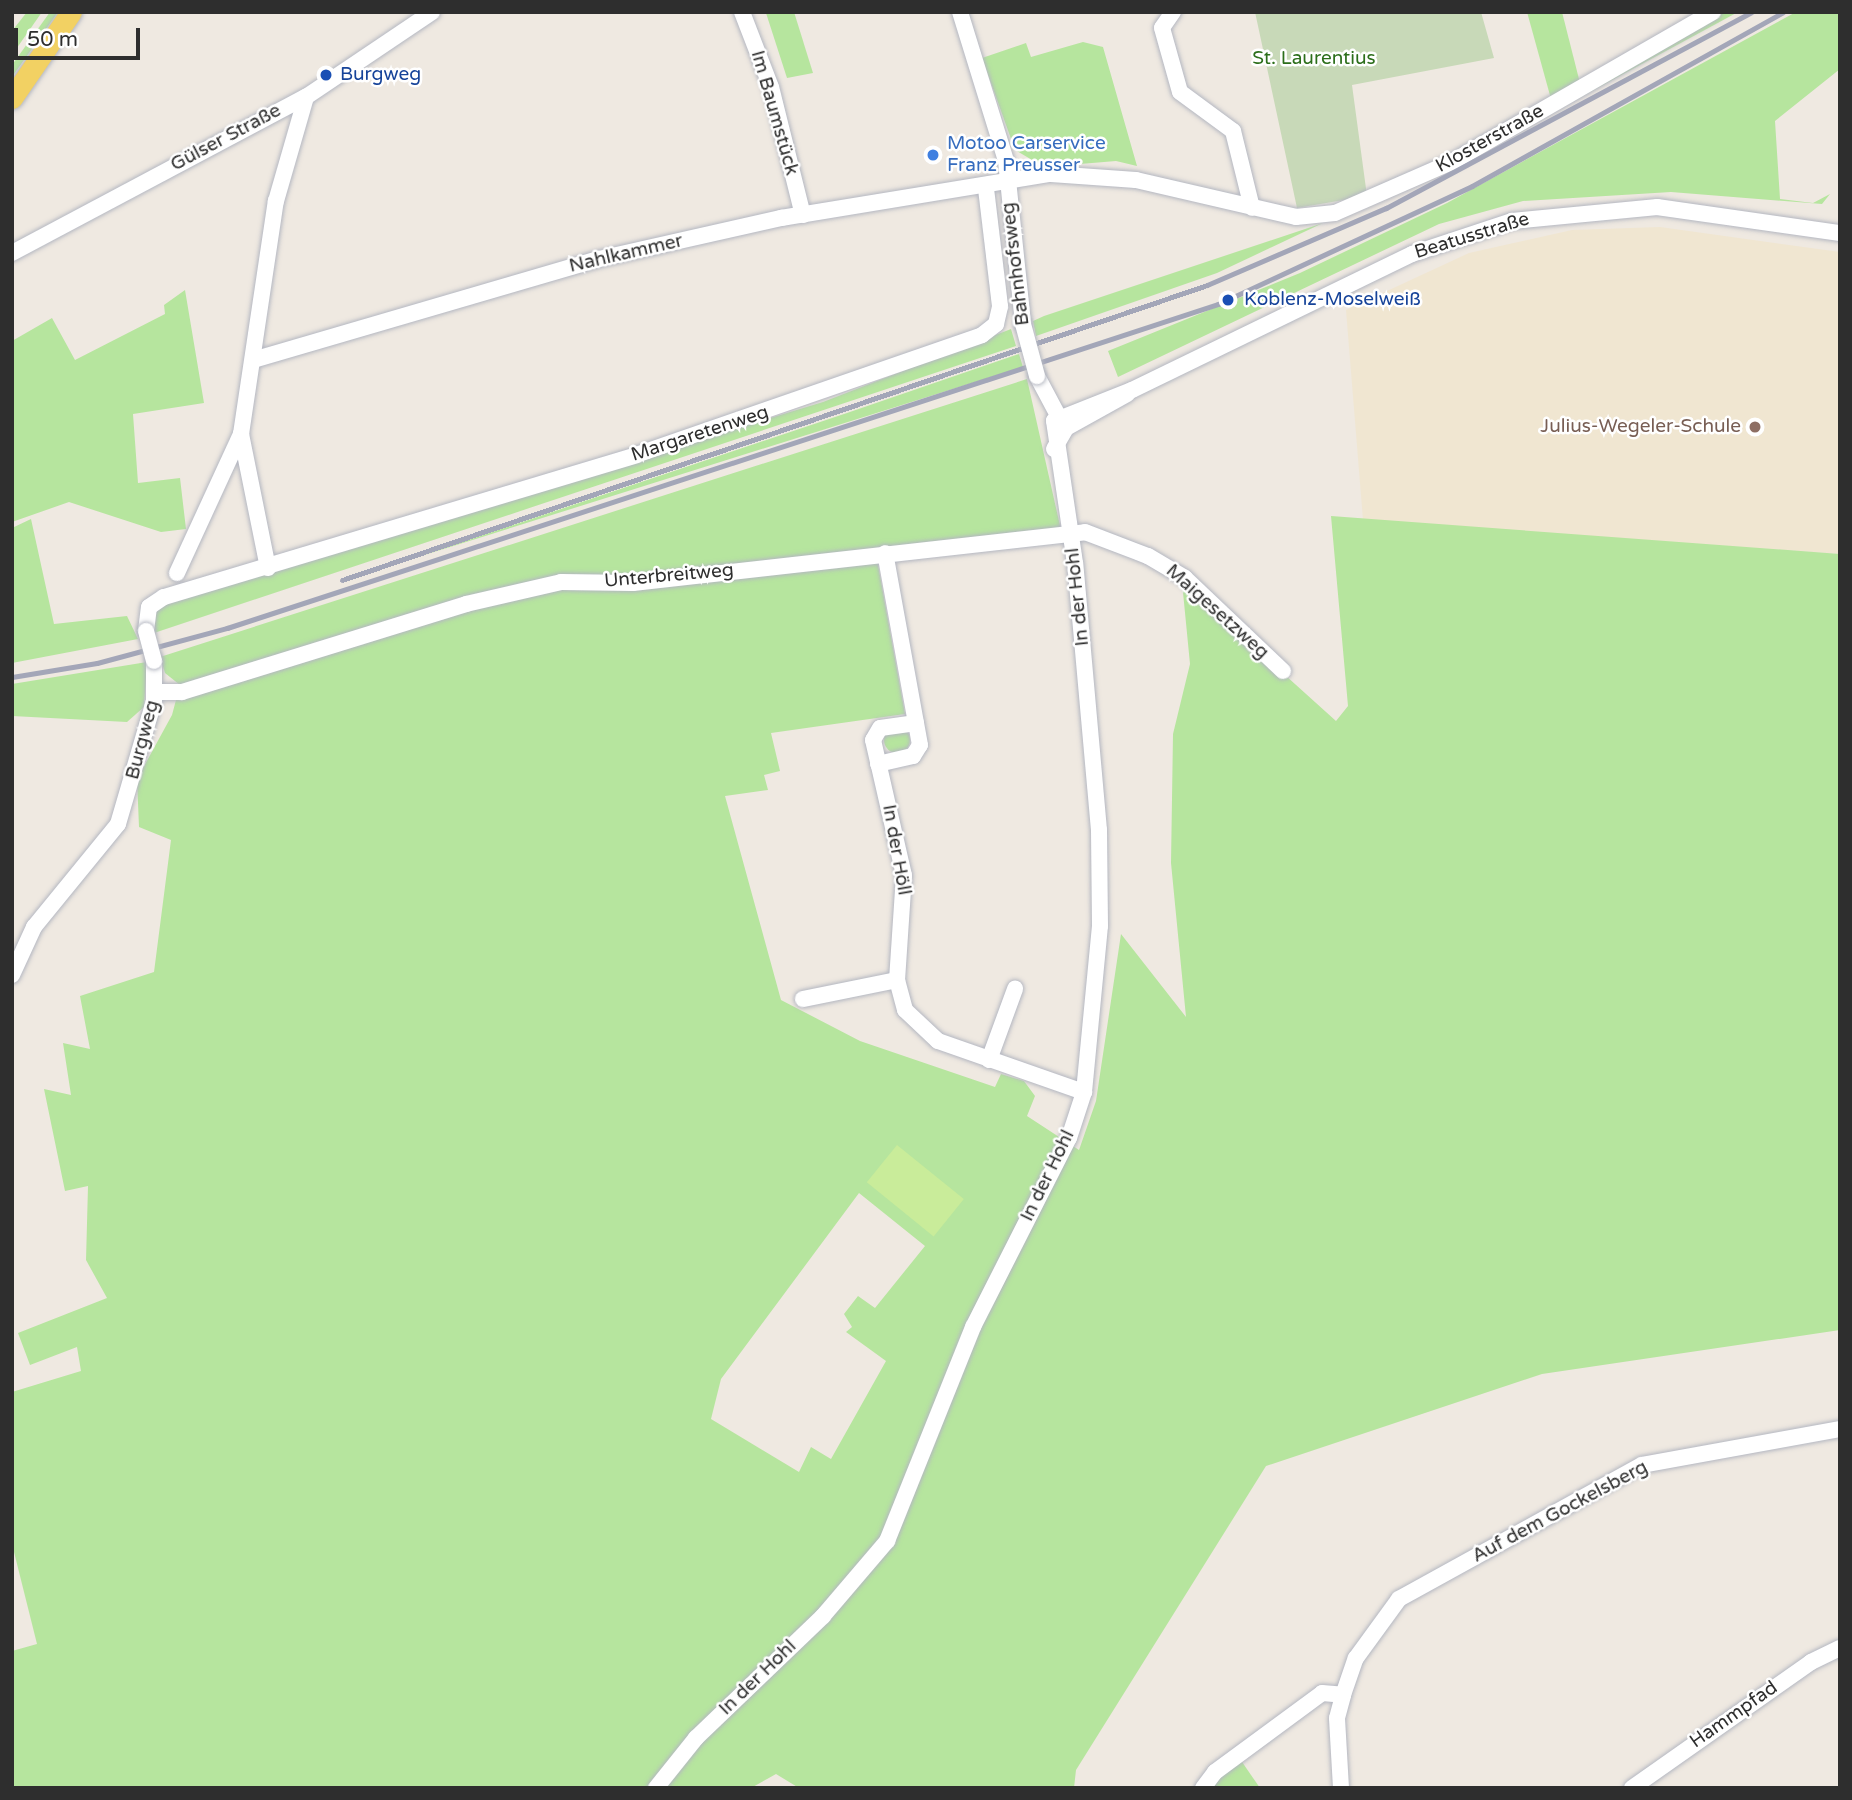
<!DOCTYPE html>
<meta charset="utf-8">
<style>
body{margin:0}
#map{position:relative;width:1852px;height:1800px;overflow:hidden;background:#efe9e1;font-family:"Varela Round",sans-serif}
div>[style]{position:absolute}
.education>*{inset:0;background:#f0e6d1}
.green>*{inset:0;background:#b6e59e}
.round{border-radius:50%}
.cemetery>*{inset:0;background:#c8d9b8}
.pitch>*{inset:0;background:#c9ec9a;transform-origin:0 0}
.roads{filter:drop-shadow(0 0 2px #b4b7c1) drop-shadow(0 0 2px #b4b7c1)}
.minor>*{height:16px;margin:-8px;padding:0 8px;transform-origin:8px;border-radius:8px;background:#fff}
.major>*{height:21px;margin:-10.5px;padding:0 10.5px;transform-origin:10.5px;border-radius:10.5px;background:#f2d163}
.rail>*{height:5px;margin:-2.5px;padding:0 2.5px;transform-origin:2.5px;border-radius:2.5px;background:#a3a6b8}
.bridges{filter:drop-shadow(0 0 2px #b4b7c1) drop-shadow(0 0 2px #b4b7c1)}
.minor-bridge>*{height:16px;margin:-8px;padding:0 8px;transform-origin:8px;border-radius:8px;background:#fff}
.dots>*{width:19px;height:19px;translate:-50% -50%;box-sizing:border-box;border:4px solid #fff;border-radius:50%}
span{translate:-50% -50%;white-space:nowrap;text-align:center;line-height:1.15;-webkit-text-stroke:5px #fff;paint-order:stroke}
.park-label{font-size:19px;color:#2c6e1b}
.transit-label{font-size:19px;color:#164399}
.left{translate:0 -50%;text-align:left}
.street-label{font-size:19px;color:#2e2e2e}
.shop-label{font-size:19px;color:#366cbe}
.education-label{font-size:19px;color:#785e54}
.right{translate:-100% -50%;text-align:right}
.frame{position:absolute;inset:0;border:14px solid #2e2e2e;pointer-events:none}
.scale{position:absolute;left:14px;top:28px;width:126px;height:32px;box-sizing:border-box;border:4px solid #2e2e2e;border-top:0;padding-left:9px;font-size:21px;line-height:24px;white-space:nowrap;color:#2e2e2e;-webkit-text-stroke:5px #fff;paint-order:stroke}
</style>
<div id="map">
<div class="education">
<div style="clip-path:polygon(1660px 227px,1840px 252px,1840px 554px,1363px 520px,1346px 310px,1469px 253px,1572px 230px)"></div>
</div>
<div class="green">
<div style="clip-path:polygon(27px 12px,42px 12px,12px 55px,12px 31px)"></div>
<div style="clip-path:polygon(50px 12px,58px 12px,12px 77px,12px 65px)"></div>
<div style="clip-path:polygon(794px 12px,813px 73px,787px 78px,766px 13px)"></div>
<div style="clip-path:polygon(1527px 12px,1562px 12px,1580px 83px,1551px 99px)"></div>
<div style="clip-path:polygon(1722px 12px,1738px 12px,1555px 111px,1561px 104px)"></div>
<div style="clip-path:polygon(1796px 12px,1840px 12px,1840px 69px,1775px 121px,1780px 199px,1813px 203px,1830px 194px,1822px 204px,1671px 192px,1523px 201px,1439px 224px,1118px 377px,1108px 351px,1300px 273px,1447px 203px)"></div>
<div style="clip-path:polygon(1083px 42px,1103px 47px,1137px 166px,1116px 161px,1044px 167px,1015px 150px,982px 58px,1026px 43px,1031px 57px)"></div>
<div style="clip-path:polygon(1323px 223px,1217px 273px,1036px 336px,1033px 321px,1044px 316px)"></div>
<div style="clip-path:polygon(185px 290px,204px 403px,133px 414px,138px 483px,180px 478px,186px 529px,161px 532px,69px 502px,12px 522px,12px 341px,52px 318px,75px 360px,165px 314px,164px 305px)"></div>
<div style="clip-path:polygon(1011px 329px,1016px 346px,154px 633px,157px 607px,165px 602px,823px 402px)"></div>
<div style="clip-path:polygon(1019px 354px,1023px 367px,415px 558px,847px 413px)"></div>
<div style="clip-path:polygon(evenodd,1027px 379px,1061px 530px,875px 548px,905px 714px,771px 733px,780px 771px,764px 775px,768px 790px,725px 796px,781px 1000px,860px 1041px,995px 1087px,1001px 1074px,1024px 1081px,1035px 1096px,1027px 1116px,1079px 1150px,1096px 1101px,1121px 934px,1186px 1017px,1171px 863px,1173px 734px,1190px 664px,1182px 582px,1336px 721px,1348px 706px,1331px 516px,1840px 554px,1840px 1330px,1542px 1374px,1266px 1466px,1076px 1770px,1074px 1788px,799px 1788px,776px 1774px,751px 1788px,12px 1788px,12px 1651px,37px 1644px,12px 1544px,12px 1392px,81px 1371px,77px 1347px,30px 1365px,18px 1333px,107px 1298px,86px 1260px,88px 1186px,65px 1191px,44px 1089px,71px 1095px,63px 1043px,90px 1049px,80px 996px,154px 972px,171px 840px,139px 827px,137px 779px,172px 715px,180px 685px,165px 673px,160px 657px,1027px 379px,859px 1193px,925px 1246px,875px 1308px,858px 1296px,844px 1314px,852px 1327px,846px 1332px,886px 1361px,831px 1459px,811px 1447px,799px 1472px,711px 1419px,721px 1379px,859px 1193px)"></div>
<div style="clip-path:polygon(31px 519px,54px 624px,127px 616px,138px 639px,12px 663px,12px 528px)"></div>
<div style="clip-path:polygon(147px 662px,144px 707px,127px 722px,12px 716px,12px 684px)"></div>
<div class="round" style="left:884px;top:727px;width:26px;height:26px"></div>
<div style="clip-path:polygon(1240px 1759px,1260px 1788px,1210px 1788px)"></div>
</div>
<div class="cemetery">
<div style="clip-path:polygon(1255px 12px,1481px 12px,1494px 58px,1352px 85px,1367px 196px,1297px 208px)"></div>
</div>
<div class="pitch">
<div style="left:897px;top:1145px;width:86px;height:48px;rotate:39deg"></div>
</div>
<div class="roads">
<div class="minor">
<div style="left:742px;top:12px;width:80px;rotate:68.9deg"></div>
<div style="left:771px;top:87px;width:132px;rotate:76deg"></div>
<div style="left:960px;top:12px;width:156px;rotate:72.8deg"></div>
<div style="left:1006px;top:161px;width:164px;rotate:84deg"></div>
<div style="left:1173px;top:12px;width:19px;rotate:125deg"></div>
<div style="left:1162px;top:28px;width:66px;rotate:74.3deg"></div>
<div style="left:1180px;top:92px;width:66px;rotate:36.3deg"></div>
<div style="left:1233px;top:131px;width:79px;rotate:76.1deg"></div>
<div style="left:12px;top:253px;width:333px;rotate:-28deg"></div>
<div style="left:306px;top:97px;width:152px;rotate:-34deg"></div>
<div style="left:253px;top:360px;width:360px;rotate:-16.3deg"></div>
<div style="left:599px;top:259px;width:187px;rotate:-12.7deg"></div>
<div style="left:781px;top:218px;width:274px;rotate:-9.3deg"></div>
<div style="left:1051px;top:174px;width:85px;rotate:4deg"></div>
<div style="left:1136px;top:180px;width:164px;rotate:13deg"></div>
<div style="left:1296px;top:217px;width:39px;rotate:-6deg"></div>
<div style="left:1335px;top:213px;width:128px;rotate:-23.6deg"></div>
<div style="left:1452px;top:162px;width:301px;rotate:-29.9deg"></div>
<div style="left:1037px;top:376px;width:53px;rotate:62deg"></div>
<div style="left:1054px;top:449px;width:24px;rotate:-60deg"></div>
<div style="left:1066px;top:428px;width:70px;rotate:-29.1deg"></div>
<div style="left:268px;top:568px;width:137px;rotate:-101.4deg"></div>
<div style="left:241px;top:434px;width:236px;rotate:-81.5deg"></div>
<div style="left:276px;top:201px;width:108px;rotate:-73.9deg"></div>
<div style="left:177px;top:573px;width:153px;rotate:-65.3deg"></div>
<div style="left:146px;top:631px;width:24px;rotate:-83deg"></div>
<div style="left:149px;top:607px;width:18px;rotate:-34deg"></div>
<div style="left:164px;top:597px;width:493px;rotate:-16.7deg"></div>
<div style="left:636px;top:455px;width:366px;rotate:-19.1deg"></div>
<div style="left:982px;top:335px;width:18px;rotate:-38deg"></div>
<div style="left:996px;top:324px;width:18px;rotate:-77deg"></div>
<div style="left:1000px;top:306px;width:118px;rotate:-96.8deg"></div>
<div style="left:156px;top:692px;width:26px"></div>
<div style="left:182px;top:692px;width:297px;rotate:-17.2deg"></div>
<div style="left:466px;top:604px;width:98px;rotate:-13deg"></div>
<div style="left:561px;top:582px;width:72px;rotate:0.8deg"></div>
<div style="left:633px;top:583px;width:455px;rotate:-6.4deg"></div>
<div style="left:1085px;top:532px;width:67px;rotate:20.9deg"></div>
<div style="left:1148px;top:556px;width:43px;rotate:30.7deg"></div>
<div style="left:1185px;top:578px;width:135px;rotate:43.5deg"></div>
<div style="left:916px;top:723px;width:36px;rotate:172deg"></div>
<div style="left:880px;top:728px;width:14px;rotate:120deg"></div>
<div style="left:873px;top:740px;width:139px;rotate:77.1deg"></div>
<div style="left:904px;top:875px;width:105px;rotate:93.8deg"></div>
<div style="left:897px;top:980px;width:31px;rotate:75deg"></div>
<div style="left:905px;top:1010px;width:45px;rotate:43.2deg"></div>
<div style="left:938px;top:1041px;width:155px;rotate:19.3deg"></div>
<div style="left:878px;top:764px;width:36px;rotate:-13deg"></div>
<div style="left:913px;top:756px;width:13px;rotate:-58deg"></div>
<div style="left:920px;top:745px;width:195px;rotate:-100.3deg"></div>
<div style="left:12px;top:975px;width:53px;rotate:-65.4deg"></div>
<div style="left:34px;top:927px;width:133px;rotate:-50.8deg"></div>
<div style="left:118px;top:824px;width:128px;rotate:-73.7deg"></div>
<div style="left:154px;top:701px;width:40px;rotate:-90deg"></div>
<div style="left:803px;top:999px;width:96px;rotate:-11.4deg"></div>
<div style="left:989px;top:1060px;width:76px;rotate:-69.9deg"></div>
<div style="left:656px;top:1788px;width:64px;rotate:-51.3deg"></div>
<div style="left:696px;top:1738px;width:176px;rotate:-43.8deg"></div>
<div style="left:823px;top:1616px;width:99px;rotate:-49.5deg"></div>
<div style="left:887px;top:1541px;width:231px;rotate:-68.1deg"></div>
<div style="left:973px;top:1327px;width:212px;rotate:-63.1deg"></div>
<div style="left:1069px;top:1138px;width:48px;rotate:-71.9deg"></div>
<div style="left:1084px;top:1092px;width:167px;rotate:-84.5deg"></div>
<div style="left:1100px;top:926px;width:96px;rotate:-90.6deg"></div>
<div style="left:1099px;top:830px;width:268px;rotate:-95.1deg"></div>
<div style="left:1075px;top:563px;width:144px;rotate:-98.4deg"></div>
<div style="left:1054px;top:421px;width:84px;rotate:-21.7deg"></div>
<div style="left:1132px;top:390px;width:311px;rotate:-25.9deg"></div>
<div style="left:1412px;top:254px;width:105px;rotate:-18.3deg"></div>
<div style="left:1512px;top:221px;width:146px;rotate:-5.5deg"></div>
<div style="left:1657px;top:207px;width:185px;rotate:8.1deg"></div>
<div style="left:1203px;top:1788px;width:20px;rotate:-53deg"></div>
<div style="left:1215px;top:1772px;width:133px;rotate:-36.4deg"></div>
<div style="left:1322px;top:1693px;width:21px;rotate:5deg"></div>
<div style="left:1341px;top:1788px;width:70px;rotate:-93.3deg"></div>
<div style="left:1337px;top:1718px;width:24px;rotate:-75deg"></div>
<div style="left:1343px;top:1695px;width:39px;rotate:-71deg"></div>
<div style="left:1356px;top:1658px;width:73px;rotate:-53.9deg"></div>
<div style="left:1399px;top:1599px;width:277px;rotate:-28.9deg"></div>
<div style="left:1642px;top:1465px;width:201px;rotate:-10.3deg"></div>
<div style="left:1632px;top:1788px;width:219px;rotate:-35.1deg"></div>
<div style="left:1811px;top:1662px;width:32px;rotate:-26deg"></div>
</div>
<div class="major">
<div style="left:12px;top:98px;width:104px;rotate:-55.5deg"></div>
</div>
</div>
<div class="rail">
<div style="left:342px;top:580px;width:914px;rotate:-18.83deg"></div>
<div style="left:1207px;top:285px;width:195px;rotate:-23.3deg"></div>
<div style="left:1386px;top:208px;width:414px;rotate:-28.2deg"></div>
<div style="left:12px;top:677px;width:86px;rotate:-9.4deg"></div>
<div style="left:97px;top:663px;width:135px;rotate:-15.1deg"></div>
<div style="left:227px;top:628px;width:1043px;rotate:-18.1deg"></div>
<div style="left:1218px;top:304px;width:280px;rotate:-24.9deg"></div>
<div style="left:1472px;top:186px;width:356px;rotate:-29.2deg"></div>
</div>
<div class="bridges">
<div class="minor-bridge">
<div style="left:1023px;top:324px;width:54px;rotate:74.9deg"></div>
<div style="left:146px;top:631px;width:31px;rotate:75deg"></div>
</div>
</div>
<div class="dots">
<div style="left:326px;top:75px;background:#1a4fb4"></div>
<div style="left:933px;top:155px;background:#3f7fe0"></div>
<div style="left:1228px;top:300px;background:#1a4fb4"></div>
<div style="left:1755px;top:427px;background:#8d6e63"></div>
</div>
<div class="park-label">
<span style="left:1314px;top:59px">St. Laurentius</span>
</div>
<div class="transit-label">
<span class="left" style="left:340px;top:75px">Burgweg</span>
<span class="left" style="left:1244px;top:300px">Koblenz-Moselweiß</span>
</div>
<div class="street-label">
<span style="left:774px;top:113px;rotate:74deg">Im Baumstück</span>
<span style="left:226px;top:138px;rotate:-28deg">Gülser Straße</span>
<span style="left:1490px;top:139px;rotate:-29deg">Klosterstraße</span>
<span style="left:1472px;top:236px;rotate:-17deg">Beatusstraße</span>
<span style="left:626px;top:254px;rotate:-13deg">Nahlkammer</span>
<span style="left:1016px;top:264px;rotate:-97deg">Bahnhofsweg</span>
<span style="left:700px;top:434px;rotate:-18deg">Margaretenweg</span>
<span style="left:669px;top:576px;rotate:-5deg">Unterbreitweg</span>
<span style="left:1078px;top:597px;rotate:-96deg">In der Hohl</span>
<span style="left:1217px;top:612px;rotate:42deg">Maigesetzweg</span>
<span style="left:143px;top:740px;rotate:-75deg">Burgweg</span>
<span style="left:896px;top:850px;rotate:80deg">In der Höll</span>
<span style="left:1048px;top:1176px;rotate:-64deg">In der Hohl</span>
<span style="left:1560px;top:1512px;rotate:-28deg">Auf dem Gockelsberg</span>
<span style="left:758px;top:1678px;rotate:-44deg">In der Hohl</span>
<span style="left:1734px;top:1715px;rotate:-35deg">Hammpfad</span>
</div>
<div class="shop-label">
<span class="left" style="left:947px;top:155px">Motoo Carservice<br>Franz Preusser</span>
</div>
<div class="education-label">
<span class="right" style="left:1741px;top:427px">Julius-Wegeler-Schule</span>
</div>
<div class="frame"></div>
<div class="scale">50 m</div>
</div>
